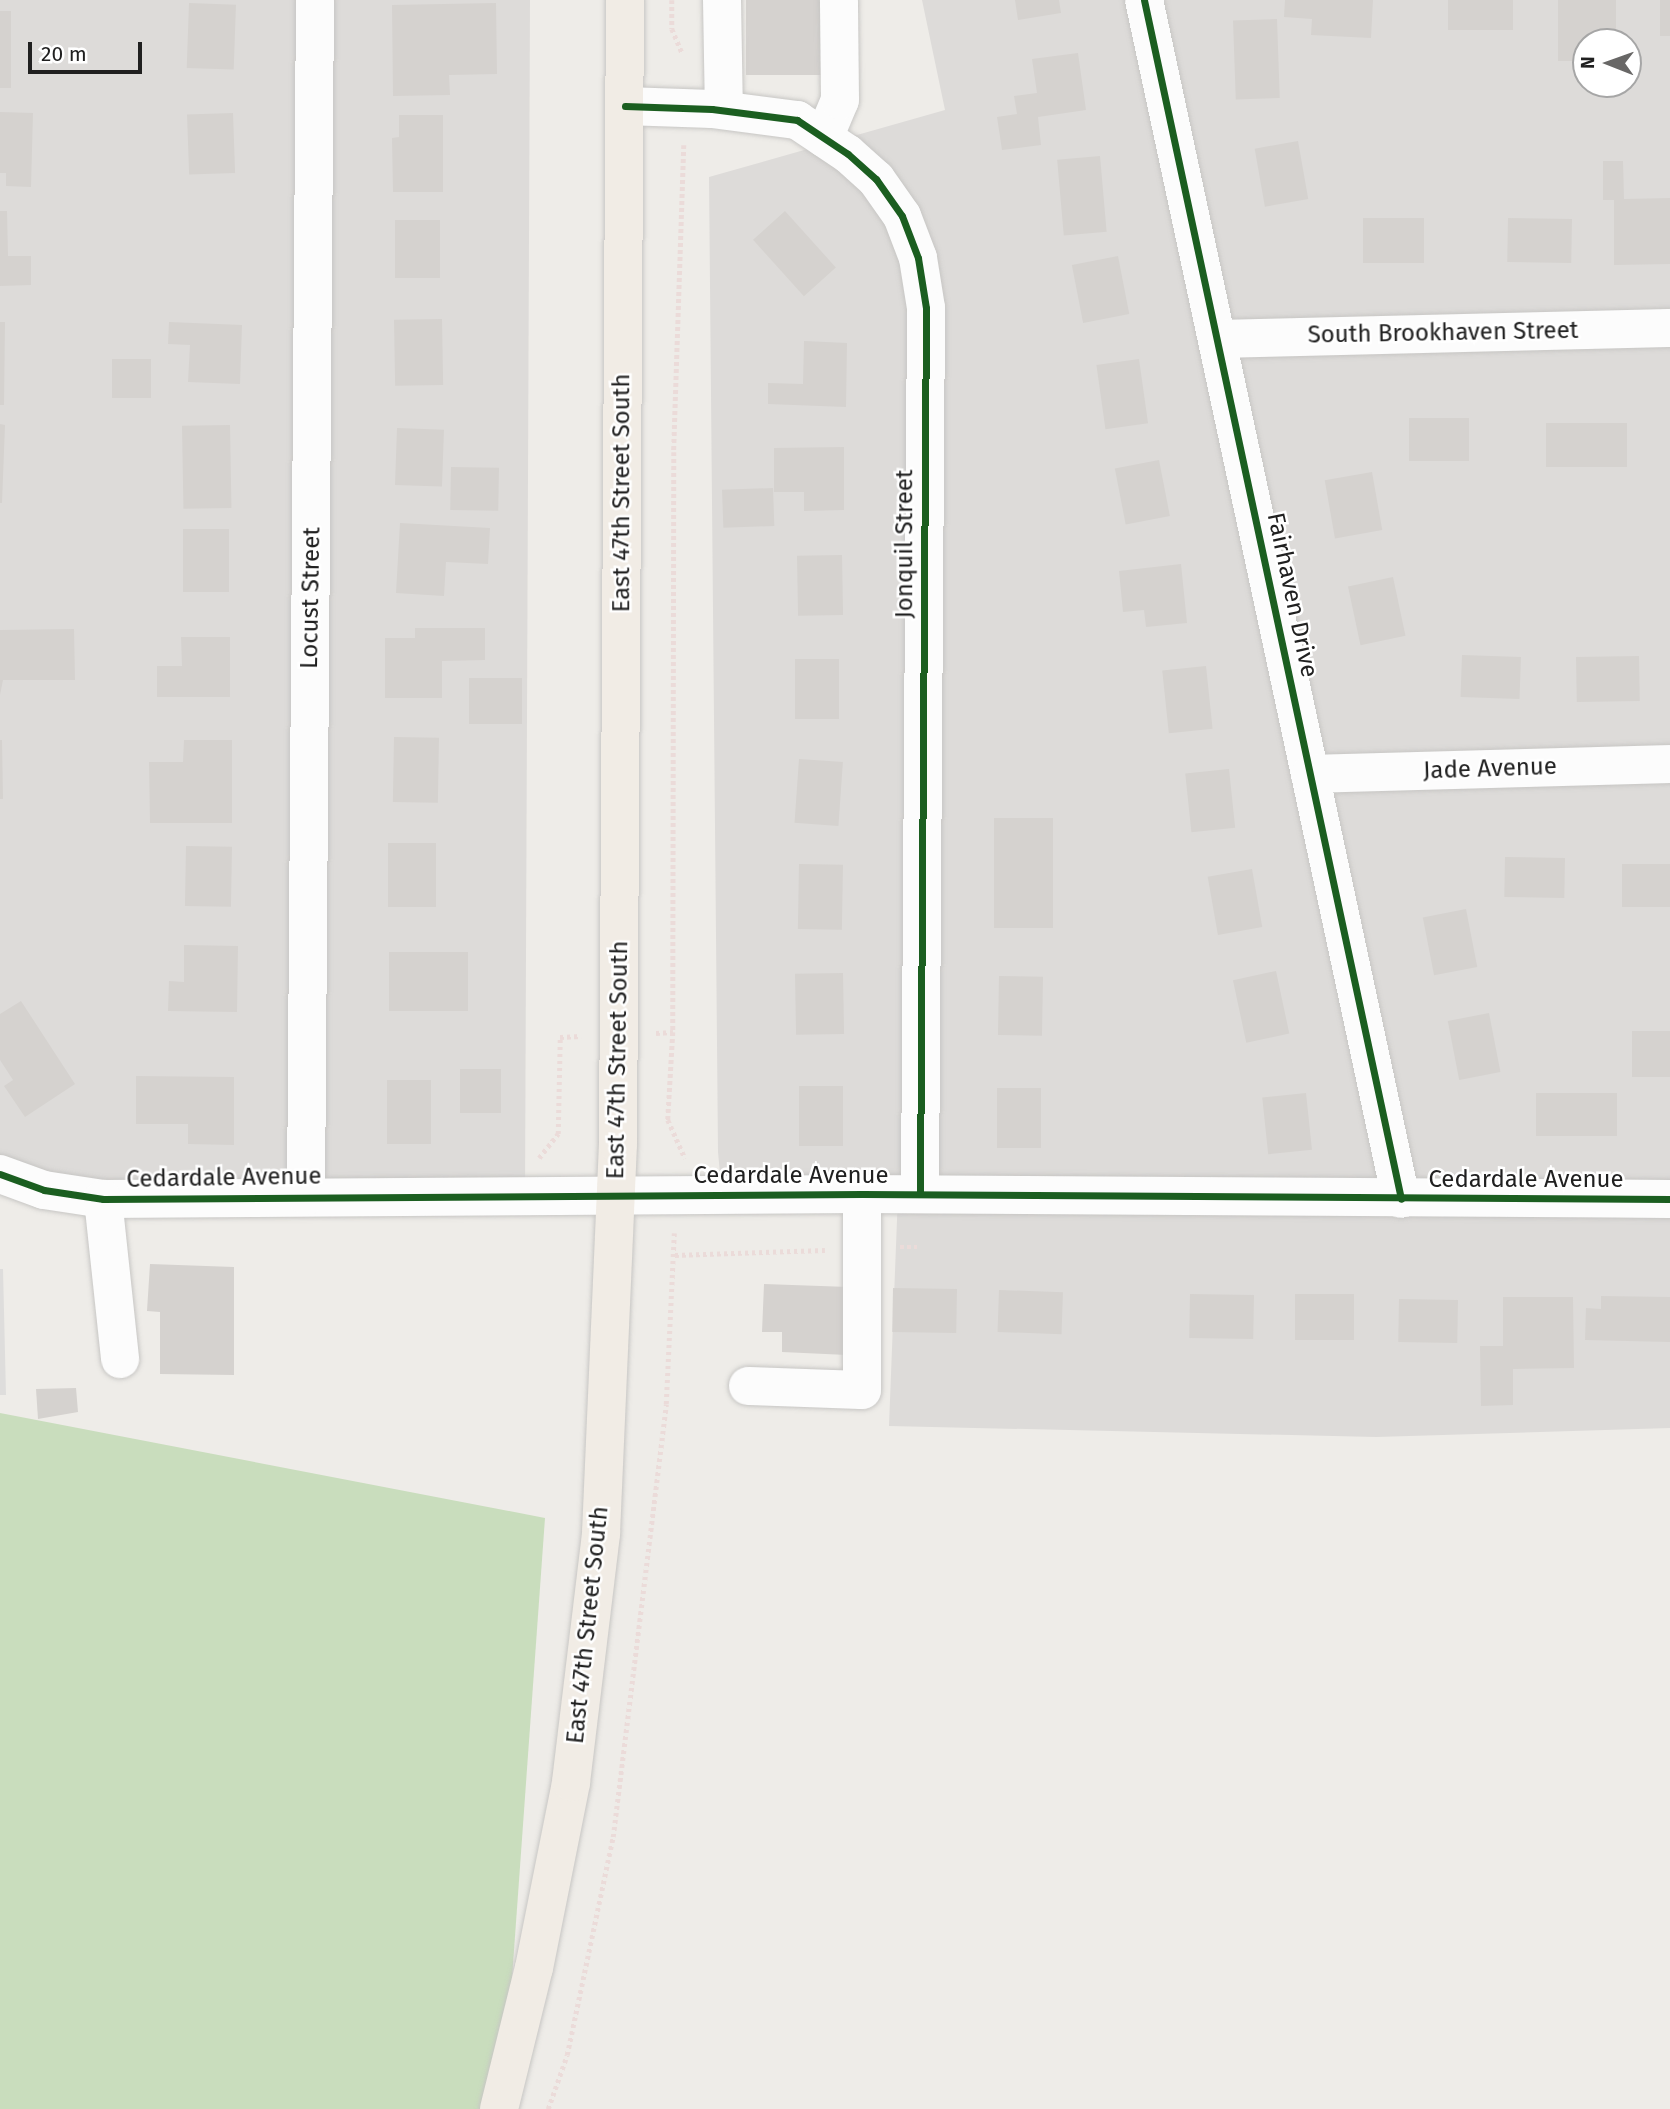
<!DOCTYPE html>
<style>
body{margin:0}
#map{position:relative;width:1670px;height:2109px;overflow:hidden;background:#eeece8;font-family:"Fira Sans",sans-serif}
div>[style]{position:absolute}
.residential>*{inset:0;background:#dddbd9}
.forest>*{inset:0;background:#c9ddbd}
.parking>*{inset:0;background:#dedddc}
.building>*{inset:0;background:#d5d2cf;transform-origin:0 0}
.path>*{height:4.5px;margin-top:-2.25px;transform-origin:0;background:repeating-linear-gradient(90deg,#ebdbd9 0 3.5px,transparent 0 7px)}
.roads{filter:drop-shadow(0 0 2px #c7c6c4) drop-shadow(0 0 2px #c7c6c4)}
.minor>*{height:38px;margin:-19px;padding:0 19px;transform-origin:19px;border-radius:19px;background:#fcfcfc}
.major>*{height:38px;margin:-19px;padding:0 19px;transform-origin:19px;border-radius:19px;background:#f1ece5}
.cycleway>*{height:7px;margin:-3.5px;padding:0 3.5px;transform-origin:3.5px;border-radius:3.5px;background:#1b5e20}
span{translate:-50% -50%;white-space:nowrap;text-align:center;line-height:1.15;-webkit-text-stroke:5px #fff;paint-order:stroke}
.street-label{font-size:24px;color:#202020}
.north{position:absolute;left:1572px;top:28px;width:70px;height:70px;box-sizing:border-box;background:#fff;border:2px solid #a6a6a6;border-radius:50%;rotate:271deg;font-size:19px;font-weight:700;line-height:28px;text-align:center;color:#202020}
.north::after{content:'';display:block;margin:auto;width:24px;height:32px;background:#686766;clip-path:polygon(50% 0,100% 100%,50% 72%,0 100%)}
.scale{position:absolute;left:28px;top:42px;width:114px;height:32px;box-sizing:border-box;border:4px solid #202020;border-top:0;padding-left:9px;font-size:21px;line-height:24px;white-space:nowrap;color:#202020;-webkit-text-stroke:5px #fff;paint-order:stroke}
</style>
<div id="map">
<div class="residential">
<div style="clip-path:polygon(0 0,530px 0,525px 1196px,191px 1199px,0 1171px)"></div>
<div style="clip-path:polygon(evenodd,922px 0,1670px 0,1670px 1428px,1376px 1437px,889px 1426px,898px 1194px,722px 1195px,718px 1152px,709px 177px,945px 110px,922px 0,1586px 42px,1628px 42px,1628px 84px,1586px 84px,1586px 42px)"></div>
</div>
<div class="forest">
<div style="clip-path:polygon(0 1413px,545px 1518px,504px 2090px,498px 2109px,0 2109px)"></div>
</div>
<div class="parking">
<div style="clip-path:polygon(0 1269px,3px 1269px,6px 1395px,0 1395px)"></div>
</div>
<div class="building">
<div style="left:746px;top:0;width:79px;height:75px"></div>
<div style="clip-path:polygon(1015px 0,1059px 0,1061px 13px,1018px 20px)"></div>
<div style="clip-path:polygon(1285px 0,1373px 0,1371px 38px,1311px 35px,1312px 19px,1284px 17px)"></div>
<div style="left:1448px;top:0;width:65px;height:30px"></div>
<div style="clip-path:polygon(1558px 0,1616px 0,1616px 42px,1586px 42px,1586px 61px,1558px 61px)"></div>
<div style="left:1660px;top:0;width:10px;height:36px"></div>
<div style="left:189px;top:3px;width:47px;height:65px;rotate:2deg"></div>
<div style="clip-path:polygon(496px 3px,497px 74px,449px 75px,450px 95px,393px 96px,392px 5px)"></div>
<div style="left:0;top:11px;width:11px;height:77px"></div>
<div style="left:1277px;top:19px;width:79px;height:44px;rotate:88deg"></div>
<div style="clip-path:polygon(1078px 53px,1086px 110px,1038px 117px,1041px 145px,1002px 150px,997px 117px,1017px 114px,1014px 96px,1037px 93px,1032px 59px)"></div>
<div style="clip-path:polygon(0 112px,33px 113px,31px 187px,6px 186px,6px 173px,0 173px)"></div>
<div style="left:233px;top:113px;width:60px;height:46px;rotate:88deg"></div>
<div style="clip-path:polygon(399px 115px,443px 115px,443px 192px,393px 192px,392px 138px,399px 137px)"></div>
<div style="left:1298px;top:141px;width:59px;height:44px;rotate:80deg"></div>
<div style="left:1100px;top:156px;width:76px;height:43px;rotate:85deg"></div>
<div style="clip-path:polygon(1603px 161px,1623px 161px,1624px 199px,1670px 198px,1670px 264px,1614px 265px,1614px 200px,1603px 200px)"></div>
<div style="clip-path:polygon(0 211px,7px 211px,8px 256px,31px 256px,31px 285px,0 286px)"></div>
<div style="left:785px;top:211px;width:76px;height:43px;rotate:48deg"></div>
<div style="left:1424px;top:218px;width:45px;height:61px;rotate:90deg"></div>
<div style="left:1508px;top:218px;width:64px;height:44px;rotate:1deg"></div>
<div style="left:395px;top:220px;width:45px;height:58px"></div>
<div style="left:1118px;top:256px;width:59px;height:47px;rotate:79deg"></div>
<div style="left:442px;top:319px;width:66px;height:48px;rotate:89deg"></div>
<div style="clip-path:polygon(0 322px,5px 322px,4px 405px,0 405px)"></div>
<div style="clip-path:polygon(169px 322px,242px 325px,240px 384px,188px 382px,190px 345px,168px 344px)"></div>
<div style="clip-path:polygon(804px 341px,847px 343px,846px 407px,768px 404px,768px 383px,803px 384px)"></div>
<div style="left:112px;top:359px;width:39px;height:39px"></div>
<div style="left:1139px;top:359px;width:65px;height:43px;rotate:82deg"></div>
<div style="left:1409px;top:418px;width:60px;height:43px"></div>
<div style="left:1546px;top:423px;width:81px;height:44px"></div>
<div style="clip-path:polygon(0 424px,5px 425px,2px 503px,0 503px)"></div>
<div style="left:230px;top:425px;width:83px;height:48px;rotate:89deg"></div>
<div style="left:397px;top:428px;width:47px;height:57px;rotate:2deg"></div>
<div style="clip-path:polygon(844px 447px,844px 510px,804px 511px,804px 492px,774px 492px,774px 448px)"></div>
<div style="left:1159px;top:460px;width:57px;height:45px;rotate:79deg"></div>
<div style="left:451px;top:467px;width:48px;height:43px;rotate:1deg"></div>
<div style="left:1372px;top:472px;width:59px;height:48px;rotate:80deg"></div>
<div style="left:773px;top:488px;width:38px;height:51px;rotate:88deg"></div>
<div style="clip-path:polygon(400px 523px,490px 528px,488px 564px,446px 562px,444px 596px,396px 593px)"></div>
<div style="left:183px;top:529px;width:46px;height:63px"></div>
<div style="left:842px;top:555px;width:60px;height:45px;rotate:89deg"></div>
<div style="clip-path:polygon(1181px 564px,1187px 623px,1146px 627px,1144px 610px,1123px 612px,1119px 571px)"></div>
<div style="left:1393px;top:577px;width:60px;height:46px;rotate:78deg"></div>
<div style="clip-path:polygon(415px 628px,485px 628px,485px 660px,442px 661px,442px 698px,385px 698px,385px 638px,415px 638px)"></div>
<div style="clip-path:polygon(74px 629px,75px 680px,3px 680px,0 695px,0 630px)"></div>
<div style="clip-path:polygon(181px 637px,230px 637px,230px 697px,157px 697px,157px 666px,182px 666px)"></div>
<div style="left:1462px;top:655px;width:59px;height:42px;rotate:2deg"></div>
<div style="left:1639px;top:656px;width:45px;height:63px;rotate:89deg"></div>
<div style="left:795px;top:659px;width:44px;height:60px"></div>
<div style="left:1206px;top:666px;width:63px;height:44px;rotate:84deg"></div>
<div style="left:469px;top:678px;width:53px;height:46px"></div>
<div style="left:394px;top:737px;width:45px;height:65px;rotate:1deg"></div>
<div style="clip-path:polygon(0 740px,2px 740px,3px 799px,0 799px)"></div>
<div style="clip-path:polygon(184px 740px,232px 740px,232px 823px,150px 823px,149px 762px,183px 762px)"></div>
<div style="left:799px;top:759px;width:44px;height:64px;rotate:4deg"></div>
<div style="left:1229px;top:769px;width:59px;height:44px;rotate:84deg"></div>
<div style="left:1053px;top:818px;width:110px;height:59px;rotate:90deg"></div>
<div style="left:388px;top:843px;width:48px;height:64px"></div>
<div style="left:186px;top:846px;width:46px;height:60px;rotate:1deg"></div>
<div style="left:1505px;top:857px;width:60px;height:40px;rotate:1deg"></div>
<div style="left:799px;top:864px;width:44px;height:65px;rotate:1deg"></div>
<div style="left:1622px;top:864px;width:48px;height:43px"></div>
<div style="left:1252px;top:869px;width:59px;height:45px;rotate:80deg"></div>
<div style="left:1466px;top:909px;width:59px;height:44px;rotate:79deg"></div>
<div style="clip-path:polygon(184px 945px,238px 946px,237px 1012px,168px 1011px,169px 981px,184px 982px)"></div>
<div style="left:389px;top:952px;width:79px;height:59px"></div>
<div style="left:1276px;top:971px;width:64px;height:44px;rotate:78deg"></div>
<div style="left:843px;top:973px;width:61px;height:48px;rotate:89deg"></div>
<div style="left:999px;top:976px;width:44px;height:59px;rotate:1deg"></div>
<div style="clip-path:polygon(21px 1001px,75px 1084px,25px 1117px,4px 1086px,13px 1080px,0 1060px,0 1014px)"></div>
<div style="left:1489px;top:1013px;width:60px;height:42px;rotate:79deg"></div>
<div style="left:1632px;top:1031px;width:38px;height:46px"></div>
<div style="left:460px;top:1069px;width:41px;height:44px"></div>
<div style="clip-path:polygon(136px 1076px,234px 1077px,234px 1145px,188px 1144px,188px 1124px,136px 1124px)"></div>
<div style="left:431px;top:1080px;width:64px;height:44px;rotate:90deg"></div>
<div style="left:799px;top:1086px;width:44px;height:60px"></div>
<div style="left:997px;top:1088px;width:44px;height:60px"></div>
<div style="left:1306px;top:1093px;width:57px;height:44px;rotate:84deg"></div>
<div style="left:1536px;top:1093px;width:81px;height:43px"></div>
<div style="clip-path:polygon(150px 1264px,234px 1267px,234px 1375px,160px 1374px,160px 1312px,147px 1311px)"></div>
<div style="clip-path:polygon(764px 1284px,849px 1287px,847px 1355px,782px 1352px,782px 1332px,762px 1332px)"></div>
<div style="left:893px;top:1288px;width:64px;height:44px;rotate:1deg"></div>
<div style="left:999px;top:1290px;width:64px;height:42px;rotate:2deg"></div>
<div style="left:1190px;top:1294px;width:64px;height:44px;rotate:1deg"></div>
<div style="left:1295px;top:1294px;width:59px;height:46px"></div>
<div style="clip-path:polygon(1601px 1296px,1670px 1297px,1670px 1342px,1585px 1340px,1586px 1308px,1601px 1309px)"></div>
<div style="clip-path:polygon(1503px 1297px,1573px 1297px,1574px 1368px,1513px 1369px,1513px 1405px,1481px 1406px,1480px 1346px,1503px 1346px)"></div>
<div style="left:1399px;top:1299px;width:59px;height:43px;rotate:1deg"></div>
<div style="clip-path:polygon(76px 1388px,78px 1412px,38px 1419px,36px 1389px)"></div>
</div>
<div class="path">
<div style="left:672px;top:0;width:29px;rotate:90deg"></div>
<div style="left:672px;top:29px;width:26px;rotate:67deg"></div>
<div style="left:684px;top:145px;width:307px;rotate:91.9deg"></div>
<div style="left:674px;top:452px;width:580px;rotate:90.1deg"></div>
<div style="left:673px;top:1032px;width:88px;rotate:93.3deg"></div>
<div style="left:668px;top:1120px;width:42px;rotate:65.9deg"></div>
<div style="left:656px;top:1033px;width:17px;rotate:-3deg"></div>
<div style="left:539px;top:1158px;width:31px;rotate:-52deg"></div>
<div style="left:558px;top:1134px;width:97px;rotate:-88.8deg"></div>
<div style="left:560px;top:1037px;width:21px;rotate:-3deg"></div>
<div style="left:900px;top:1247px;width:18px"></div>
<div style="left:675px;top:1255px;width:150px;rotate:-1.9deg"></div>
<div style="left:548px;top:2109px;width:57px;rotate:-70.6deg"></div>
<div style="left:567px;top:2055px;width:223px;rotate:-78.1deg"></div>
<div style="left:613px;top:1837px;width:436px;rotate:-83deg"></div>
<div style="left:666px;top:1404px;width:171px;rotate:-87.3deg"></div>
</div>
<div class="roads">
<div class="minor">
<div style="left:722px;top:0;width:110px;rotate:89deg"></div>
<div style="left:1144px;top:0;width:1226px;rotate:77.9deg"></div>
<div style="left:625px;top:106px;width:87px;rotate:2deg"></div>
<div style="left:712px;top:109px;width:86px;rotate:7.4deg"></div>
<div style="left:797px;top:120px;width:61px;rotate:33.7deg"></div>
<div style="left:848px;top:154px;width:38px;rotate:42deg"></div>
<div style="left:876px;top:179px;width:45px;rotate:54.9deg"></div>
<div style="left:902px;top:216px;width:45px;rotate:69.1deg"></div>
<div style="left:918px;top:258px;width:51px;rotate:80.9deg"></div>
<div style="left:926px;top:308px;width:886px;rotate:90.39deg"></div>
<div style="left:824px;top:138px;width:41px;rotate:-67.2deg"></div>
<div style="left:840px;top:100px;width:100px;rotate:-90.6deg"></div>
<div style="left:1217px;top:339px;width:453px;rotate:-1.4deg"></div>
<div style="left:1310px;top:774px;width:360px;rotate:-1.6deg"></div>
<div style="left:0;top:1174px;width:47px;rotate:20deg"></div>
<div style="left:44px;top:1190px;width:60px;rotate:8.7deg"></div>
<div style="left:103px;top:1199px;width:759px;rotate:-0.38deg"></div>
<div style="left:862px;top:1194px;width:808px;rotate:0.35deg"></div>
<div style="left:306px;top:1196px;width:1196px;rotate:-89.57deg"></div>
<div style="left:103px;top:1199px;width:161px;rotate:83.9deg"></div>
<div style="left:748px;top:1386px;width:114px;rotate:2deg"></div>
<div style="left:862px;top:1390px;width:196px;rotate:-90deg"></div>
</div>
<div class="major">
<div style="left:499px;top:2109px;width:145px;rotate:-76.1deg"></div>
<div style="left:534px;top:1968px;width:190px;rotate:-78.7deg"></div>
<div style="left:571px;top:1782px;width:251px;rotate:-83.1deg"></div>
<div style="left:601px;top:1533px;width:389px;rotate:-87.5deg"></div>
<div style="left:618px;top:1144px;width:1144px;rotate:-89.65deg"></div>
</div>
</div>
<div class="cycleway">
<div style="left:1144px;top:0;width:1226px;rotate:77.9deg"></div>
<div style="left:625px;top:106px;width:87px;rotate:2deg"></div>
<div style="left:712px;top:109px;width:86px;rotate:7.4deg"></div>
<div style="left:797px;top:120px;width:61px;rotate:33.7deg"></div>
<div style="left:848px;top:154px;width:38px;rotate:42deg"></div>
<div style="left:876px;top:179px;width:45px;rotate:54.9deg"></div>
<div style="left:902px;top:216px;width:45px;rotate:69.1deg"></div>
<div style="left:918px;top:258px;width:51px;rotate:80.9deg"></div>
<div style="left:926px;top:308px;width:886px;rotate:90.39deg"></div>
<div style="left:0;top:1174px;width:47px;rotate:20deg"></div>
<div style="left:44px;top:1190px;width:60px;rotate:8.7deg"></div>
<div style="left:103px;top:1199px;width:759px;rotate:-0.38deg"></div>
<div style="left:862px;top:1194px;width:808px;rotate:0.35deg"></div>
</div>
<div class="street-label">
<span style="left:1443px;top:333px;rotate:-1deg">South Brookhaven Street</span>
<span style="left:622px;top:493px;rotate:-90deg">East 47th Street South</span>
<span style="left:905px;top:544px;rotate:-90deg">Jonquil Street</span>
<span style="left:1292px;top:595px;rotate:78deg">Fairhaven Drive</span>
<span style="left:311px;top:598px;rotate:-89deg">Locust Street</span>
<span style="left:1490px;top:769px;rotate:-2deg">Jade Avenue</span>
<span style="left:618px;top:1060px;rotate:-89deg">East 47th Street South</span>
<span style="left:791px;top:1176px">Cedardale Avenue</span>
<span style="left:224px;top:1178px;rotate:-1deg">Cedardale Avenue</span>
<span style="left:1526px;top:1180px">Cedardale Avenue</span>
<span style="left:588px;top:1625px;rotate:-84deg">East 47th Street South</span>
</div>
<div class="north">N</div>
<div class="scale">20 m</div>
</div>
